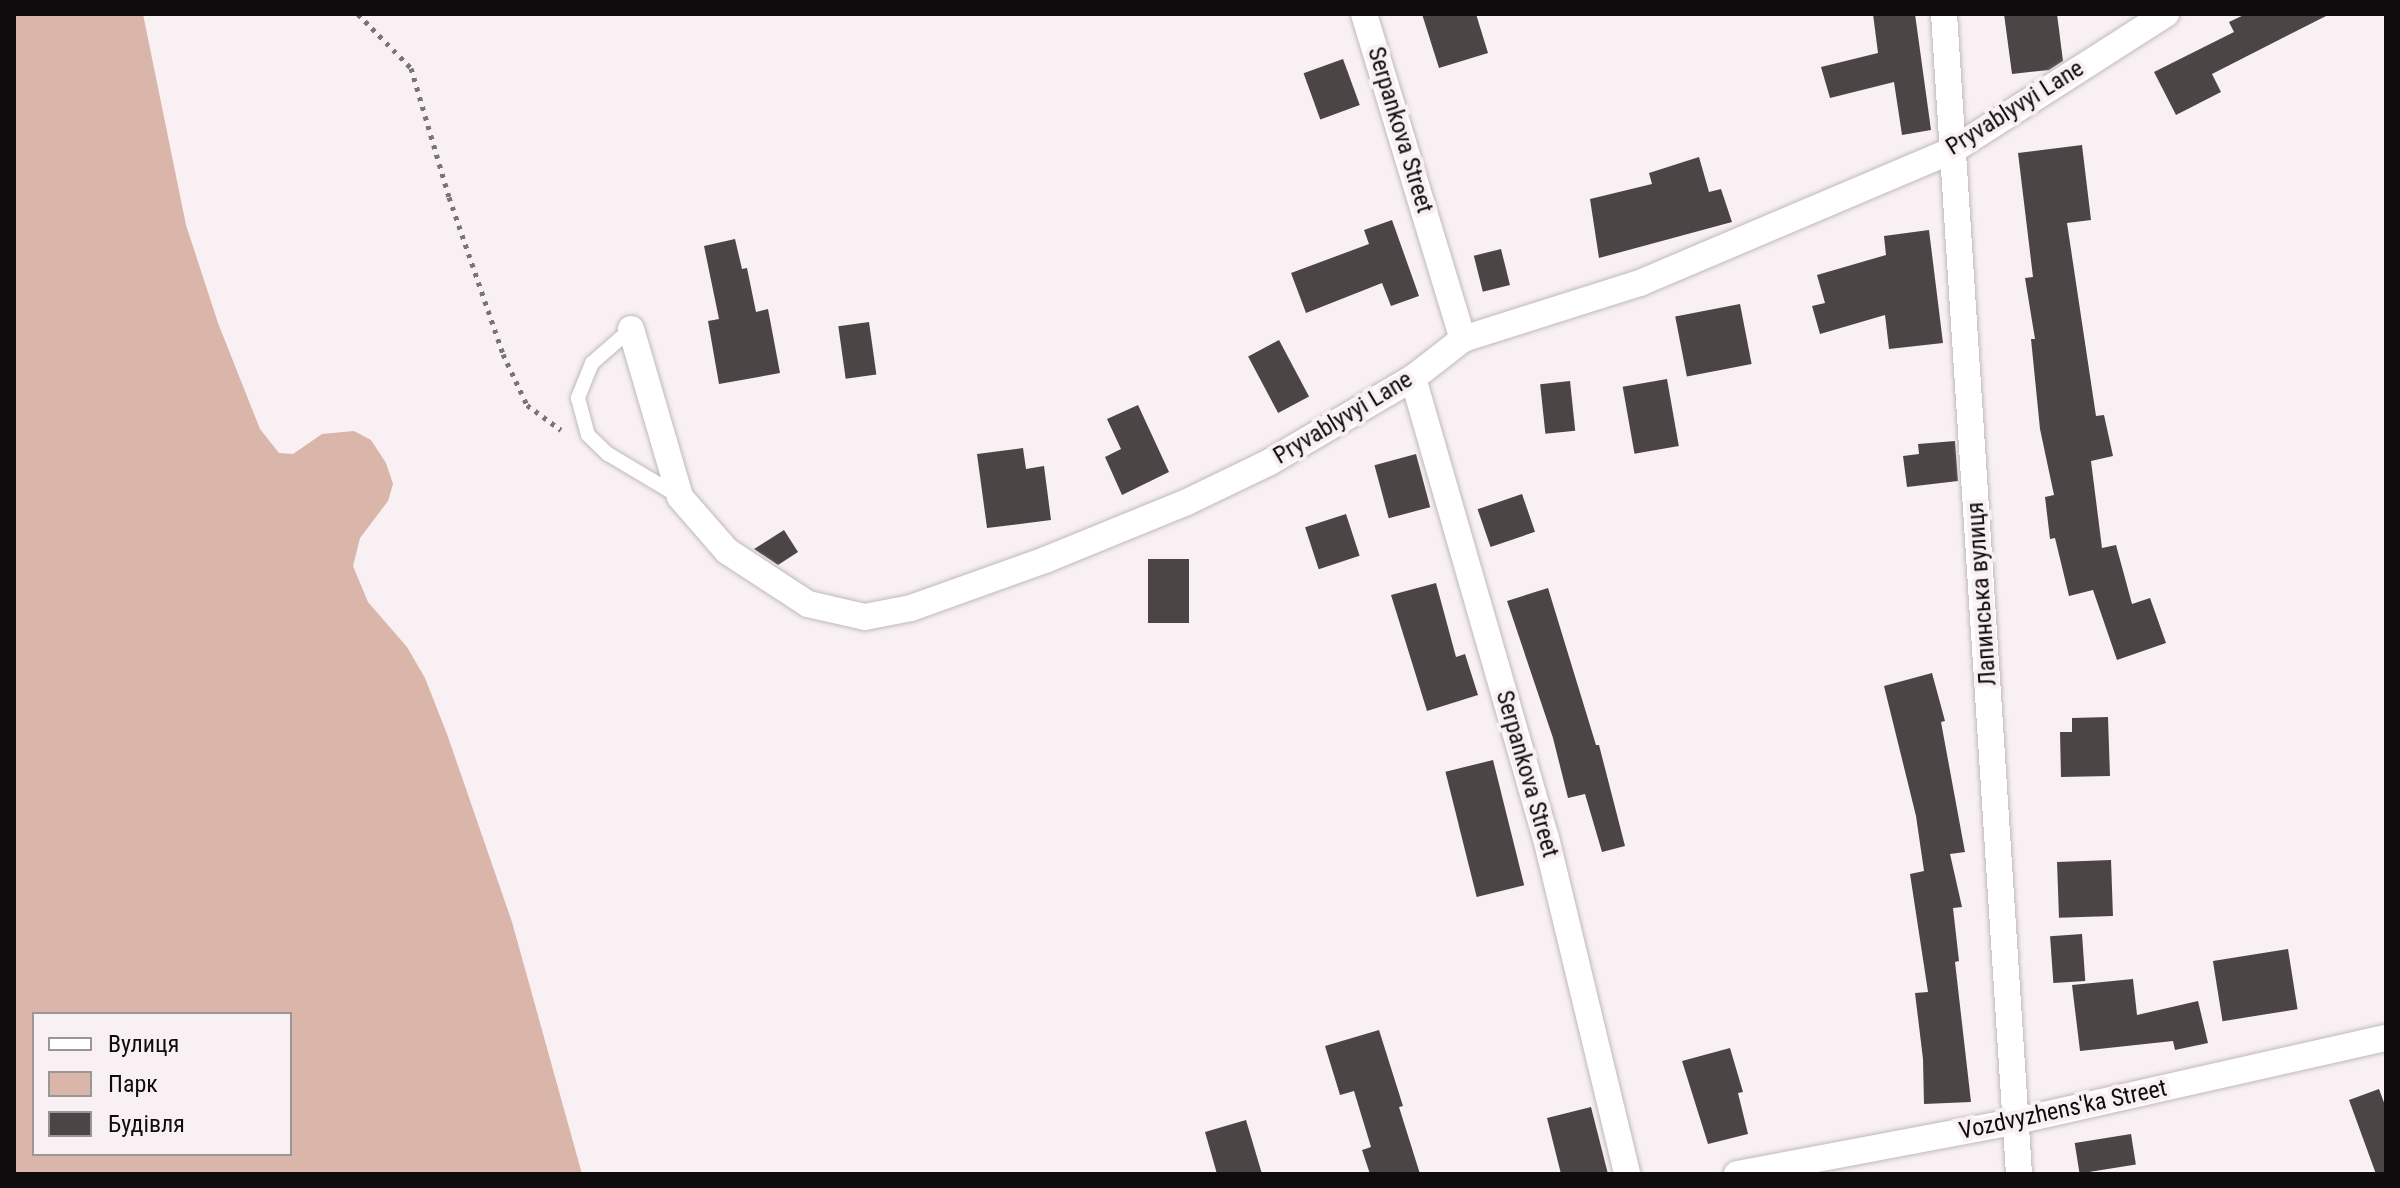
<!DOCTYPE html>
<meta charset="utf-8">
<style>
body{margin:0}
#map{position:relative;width:2400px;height:1188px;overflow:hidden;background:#f8f0f3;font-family:"Roboto Condensed",sans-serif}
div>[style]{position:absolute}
.green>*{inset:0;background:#dab5a9}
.building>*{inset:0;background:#4c4545;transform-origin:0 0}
.path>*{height:5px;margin-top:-2.5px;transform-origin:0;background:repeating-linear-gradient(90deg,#797476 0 4px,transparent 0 10px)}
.roads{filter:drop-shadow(0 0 2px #c0b9bc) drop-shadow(0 0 2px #c0b9bc)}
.lane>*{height:14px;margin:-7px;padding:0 7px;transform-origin:7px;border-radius:7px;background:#fff}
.street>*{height:26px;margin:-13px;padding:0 13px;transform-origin:13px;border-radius:13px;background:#fff}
span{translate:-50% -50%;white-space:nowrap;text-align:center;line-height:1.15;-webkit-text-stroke:8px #f8f0f3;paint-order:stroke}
.street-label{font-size:24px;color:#0e0c0d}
.frame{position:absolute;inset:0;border:16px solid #0e0c0d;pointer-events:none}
.legend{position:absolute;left:32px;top:1012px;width:260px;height:144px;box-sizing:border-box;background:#f8f0f3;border:2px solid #9a9597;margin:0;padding:10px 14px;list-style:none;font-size:24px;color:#0e0c0d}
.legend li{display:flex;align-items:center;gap:16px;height:40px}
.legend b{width:40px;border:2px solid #9a9597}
</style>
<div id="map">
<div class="green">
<div style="clip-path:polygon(evenodd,14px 14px,143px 14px,186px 225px,218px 323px,260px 429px,279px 453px,293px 454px,322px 434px,354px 431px,371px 440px,386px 463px,393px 484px,388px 501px,360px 538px,353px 566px,368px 602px,407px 647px,425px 678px,447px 734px,512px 922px,582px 1174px,14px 1174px,14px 14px,34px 1014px,290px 1014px,290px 1154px,34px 1154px,34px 1014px)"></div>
</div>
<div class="building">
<div style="clip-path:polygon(1422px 14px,1476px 14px,1488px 53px,1439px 68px)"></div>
<div style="clip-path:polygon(1873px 14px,1915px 14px,1931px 130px,1902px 135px,1894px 82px,1830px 98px,1821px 67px,1878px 53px)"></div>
<div style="clip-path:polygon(2004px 14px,2057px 14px,2063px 61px,2049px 70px,2012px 74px)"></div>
<div style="clip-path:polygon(2246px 14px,2330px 14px,2212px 74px,2221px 92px,2176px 115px,2154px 72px,2234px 32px,2229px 22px)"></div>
<div style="left:1343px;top:59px;width:49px;height:42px;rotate:70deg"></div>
<div style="clip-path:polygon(2082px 145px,2091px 220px,2067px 223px,2096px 416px,2104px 415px,2113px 456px,2091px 461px,2102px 548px,2116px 545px,2132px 604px,2150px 598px,2166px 643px,2117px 660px,2093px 590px,2069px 596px,2055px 538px,2050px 539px,2045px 497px,2054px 495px,2040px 429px,2031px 339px,2035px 339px,2025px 278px,2033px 277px,2018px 153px)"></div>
<div style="clip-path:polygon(1699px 157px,1709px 192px,1721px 189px,1732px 222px,1599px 258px,1590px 199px,1652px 184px,1649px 173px)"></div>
<div style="clip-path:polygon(1392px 220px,1419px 296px,1391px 306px,1382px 283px,1306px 313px,1291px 273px,1369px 244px,1364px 230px)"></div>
<div style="clip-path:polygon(1929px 230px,1943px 343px,1889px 349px,1885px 315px,1820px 334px,1812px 306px,1825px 303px,1817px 275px,1886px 255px,1884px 236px)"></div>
<div style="clip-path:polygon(735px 239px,742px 269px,747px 268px,756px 312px,768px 309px,780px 373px,719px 384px,708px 321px,719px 319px,704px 246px)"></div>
<div style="left:1501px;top:249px;width:37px;height:28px;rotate:76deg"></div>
<div style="left:1740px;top:304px;width:61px;height:66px;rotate:79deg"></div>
<div style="left:869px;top:322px;width:53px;height:31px;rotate:82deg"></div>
<div style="left:1279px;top:340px;width:64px;height:35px;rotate:62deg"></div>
<div style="left:1667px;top:379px;width:68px;height:45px;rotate:80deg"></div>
<div style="left:1570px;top:381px;width:50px;height:30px;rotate:84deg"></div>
<div style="clip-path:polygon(1138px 405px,1169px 472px,1122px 495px,1105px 457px,1121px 449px,1107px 419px)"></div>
<div style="clip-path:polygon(1955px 441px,1958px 481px,1907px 487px,1903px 456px,1919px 454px,1918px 444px)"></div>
<div style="clip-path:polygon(1023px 448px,1026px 469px,1044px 466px,1051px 520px,987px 528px,977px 454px)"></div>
<div style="left:1416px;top:454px;width:55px;height:43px;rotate:75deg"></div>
<div style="left:1522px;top:494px;width:40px;height:47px;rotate:71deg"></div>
<div style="left:1346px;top:514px;width:44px;height:43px;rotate:72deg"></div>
<div style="clip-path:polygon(784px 530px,798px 552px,778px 565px,754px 549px)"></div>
<div style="left:1148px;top:559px;width:41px;height:64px"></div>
<div style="clip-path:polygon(1436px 583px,1456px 657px,1465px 654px,1478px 695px,1427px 711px,1391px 595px)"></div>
<div style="clip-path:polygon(1548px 588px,1596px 745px,1599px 745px,1625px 846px,1602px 852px,1585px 794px,1568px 798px,1553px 738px,1507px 601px)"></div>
<div style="clip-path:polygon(1932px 673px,1945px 721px,1941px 722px,1965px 852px,1950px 854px,1962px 907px,1953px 908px,1959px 961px,1955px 962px,1971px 1102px,1924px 1104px,1923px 1059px,1915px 993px,1928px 992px,1910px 874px,1924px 871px,1916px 816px,1884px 686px)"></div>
<div style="clip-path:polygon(2108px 717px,2110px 776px,2061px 777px,2060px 732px,2072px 732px,2072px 718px)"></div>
<div style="left:1493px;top:760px;width:129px;height:49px;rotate:76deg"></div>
<div style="left:2111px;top:860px;width:56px;height:54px;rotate:88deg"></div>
<div style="left:2082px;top:934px;width:47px;height:32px;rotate:86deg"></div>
<div style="left:2288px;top:949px;width:61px;height:76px;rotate:81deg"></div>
<div style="clip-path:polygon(2133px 979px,2137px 1015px,2198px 1001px,2208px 1043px,2175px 1050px,2173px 1041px,2080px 1051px,2072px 985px)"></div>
<div style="clip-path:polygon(1379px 1030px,1403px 1106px,1399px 1107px,1420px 1174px,1370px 1174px,1362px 1150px,1371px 1147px,1354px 1091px,1340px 1095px,1325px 1046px)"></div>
<div style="clip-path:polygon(1730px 1048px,1743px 1092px,1738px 1093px,1748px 1134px,1708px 1144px,1682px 1061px)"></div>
<div style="clip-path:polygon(2379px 1089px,2386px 1108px,2386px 1174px,2376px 1174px,2349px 1100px)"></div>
<div style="clip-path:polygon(1591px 1107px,1608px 1174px,1561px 1174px,1547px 1118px)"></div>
<div style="clip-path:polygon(1246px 1120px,1262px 1174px,1217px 1174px,1205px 1132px)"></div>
<div style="left:2131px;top:1134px;width:31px;height:57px;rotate:81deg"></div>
</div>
<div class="path">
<div style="left:358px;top:14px;width:76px;rotate:45.5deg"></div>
<div style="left:411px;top:68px;width:134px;rotate:73.6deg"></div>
<div style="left:449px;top:197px;width:166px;rotate:71deg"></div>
<div style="left:503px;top:354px;width:56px;rotate:64.8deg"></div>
<div style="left:527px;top:405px;width:42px;rotate:36.3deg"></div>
</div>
<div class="roads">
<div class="lane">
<div style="left:631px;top:329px;width:52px;rotate:138.9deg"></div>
<div style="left:592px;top:363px;width:38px;rotate:112deg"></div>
<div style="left:578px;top:398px;width:38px;rotate:75deg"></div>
<div style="left:588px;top:435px;width:28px;rotate:44deg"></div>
<div style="left:608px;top:454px;width:84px;rotate:30.8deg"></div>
</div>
<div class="street">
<div style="left:1364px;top:14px;width:340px;rotate:73.1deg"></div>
<div style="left:1944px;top:14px;width:1162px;rotate:86.3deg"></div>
<div style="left:631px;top:329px;width:175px;rotate:73.7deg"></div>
<div style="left:680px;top:497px;width:72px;rotate:49deg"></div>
<div style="left:727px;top:551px;width:97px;rotate:33.2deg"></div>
<div style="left:808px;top:604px;width:58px;rotate:12.8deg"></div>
<div style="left:865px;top:617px;width:47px;rotate:-11.1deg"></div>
<div style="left:911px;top:608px;width:142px;rotate:-19.7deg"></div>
<div style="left:1045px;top:560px;width:153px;rotate:-22.2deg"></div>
<div style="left:1187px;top:502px;width:90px;rotate:-25.7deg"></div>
<div style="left:1268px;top:463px;width:168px;rotate:-30.4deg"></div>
<div style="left:1413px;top:378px;width:63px;rotate:-38deg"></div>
<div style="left:1463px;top:339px;width:186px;rotate:-17.6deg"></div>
<div style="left:1640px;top:283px;width:340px;rotate:-23deg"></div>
<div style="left:1953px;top:150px;width:253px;rotate:-32.6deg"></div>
<div style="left:1413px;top:378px;width:479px;rotate:73.9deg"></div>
<div style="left:1546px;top:838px;width:346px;rotate:76.4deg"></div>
<div style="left:1737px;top:1174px;width:285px;rotate:-10.7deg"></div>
<div style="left:2017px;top:1121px;width:378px;rotate:-12.7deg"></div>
</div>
</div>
<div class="street-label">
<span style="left:2015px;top:108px;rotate:-32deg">Pryvablyvyi Lane</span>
<span style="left:1400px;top:130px;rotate:73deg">Serpankova Street</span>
<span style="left:1343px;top:418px;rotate:-31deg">Pryvablyvyi Lane</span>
<span style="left:1982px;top:594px;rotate:-94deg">Лапинська вулиця</span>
<span style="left:1527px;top:774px;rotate:74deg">Serpankova Street</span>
<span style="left:2063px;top:1110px;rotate:-12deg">Vozdvyzhens'ka Street</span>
</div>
<div class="frame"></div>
<ul class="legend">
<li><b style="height:10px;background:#fff"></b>Вулиця</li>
<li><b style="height:22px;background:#dab5a9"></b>Парк</li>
<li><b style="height:22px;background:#4c4545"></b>Будівля</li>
</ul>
</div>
